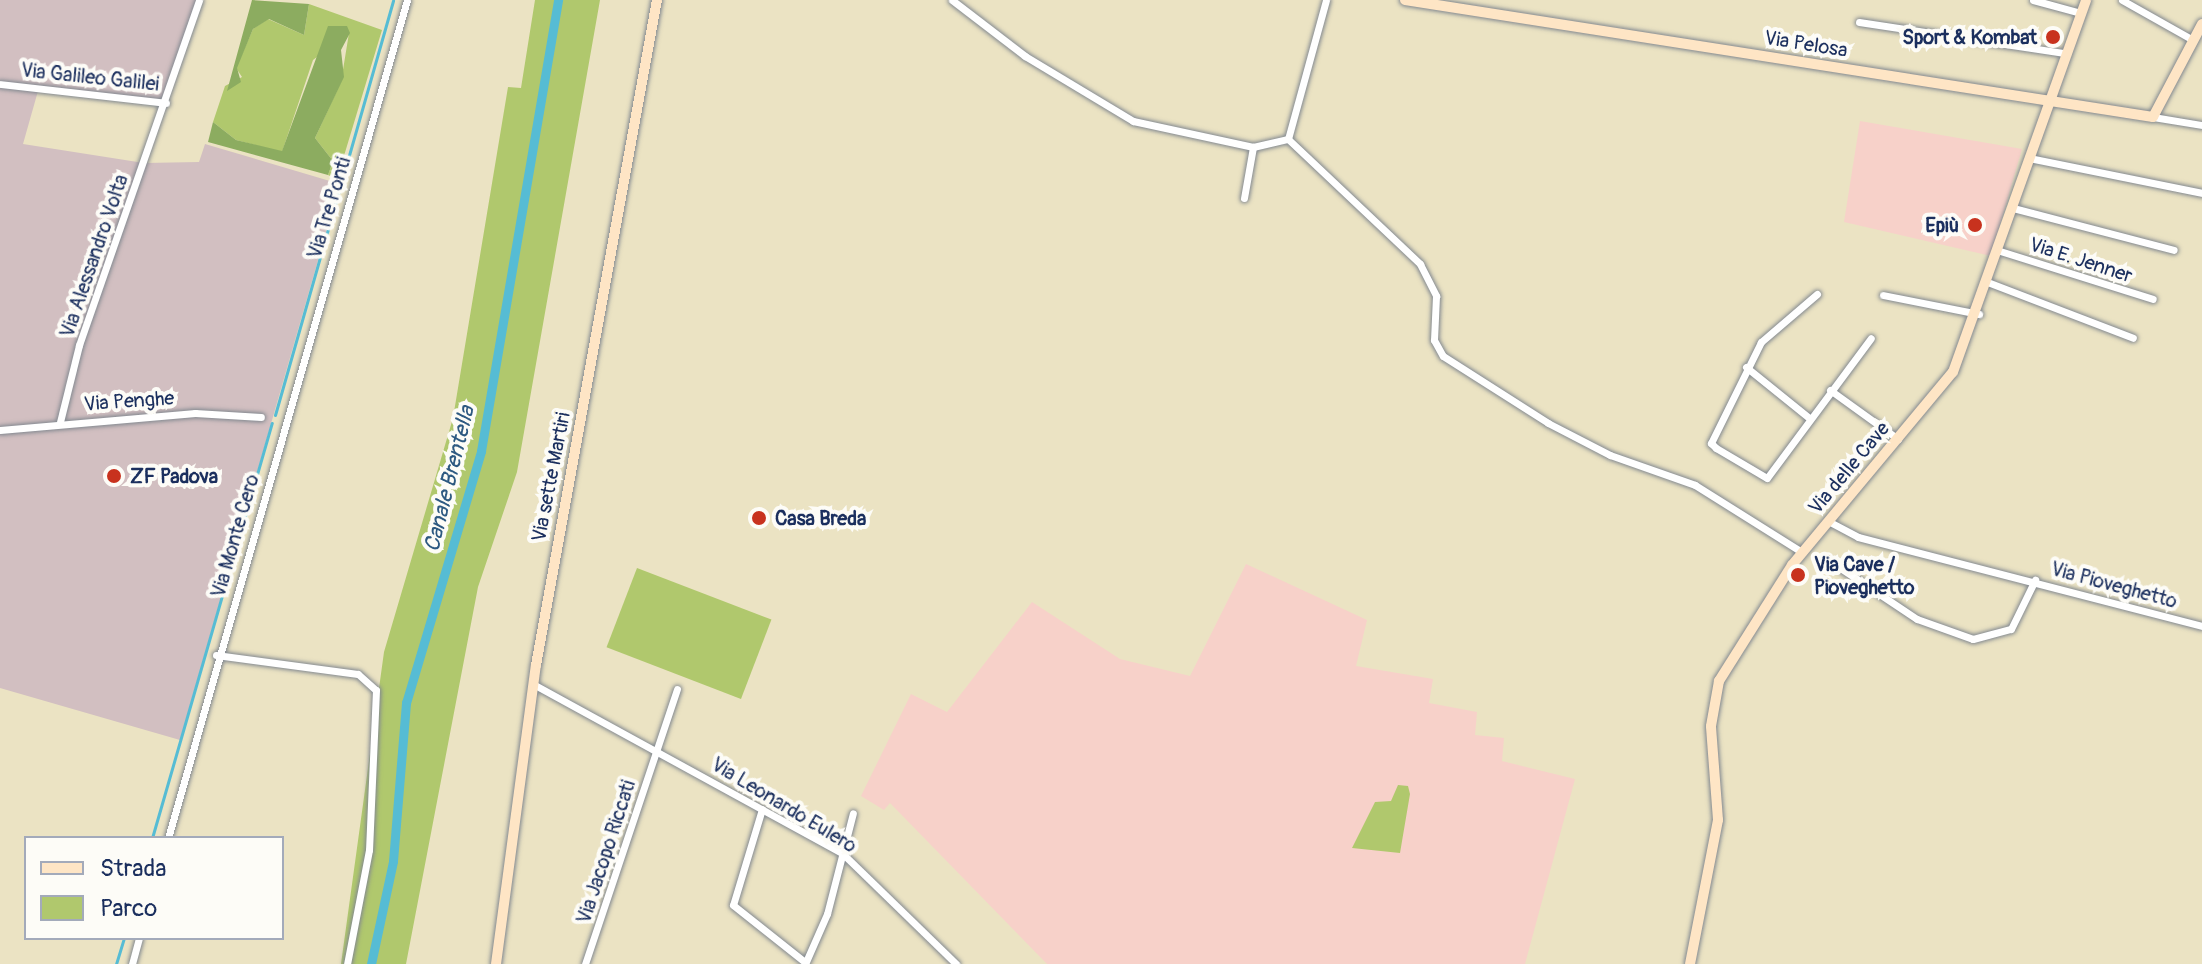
<!DOCTYPE html>
<meta charset="utf-8">
<style>
body{margin:0}
#map{position:relative;width:2202px;height:964px;overflow:hidden;background:#ebe3c3;font-family:Pangolin,sans-serif}
div>[style]{position:absolute}
.built>*{inset:0;background:#f7d1c9}
.industrial>*{inset:0;background:#d2bfc1}
.green>*{inset:0;background:#b0c86d;transform-origin:0 0}
.forest>*{inset:0;background:#8cac60}
.stream>*{height:3px;margin:-1.5px;padding:0 1.5px;transform-origin:1.5px;border-radius:1.5px;background:#56bcd4}
.canal>*{height:9px;margin:-4.5px;padding:0 4.5px;transform-origin:4.5px;border-radius:4.5px;background:#56bcd4}
.roads{filter:drop-shadow(0 0 2px #838990) drop-shadow(0 0 2px #838990)}
.street>*{height:7px;margin:-3.5px;padding:0 3.5px;transform-origin:3.5px;border-radius:3.5px;background:#fff}
.secondary>*{height:10px;margin:-5px;padding:0 5px;transform-origin:5px;border-radius:5px;background:#fee5c5}
.dots>*{width:22px;height:22px;translate:-50% -50%;box-sizing:border-box;border:4px solid #fdfcf7;border-radius:50%}
span{translate:-50% -50%;white-space:nowrap;text-align:center;line-height:1.15;-webkit-text-stroke:8px #fdfcf7;paint-order:stroke}
.poi-label{font-size:20px;color:#1b2f5e;font-weight:700}
.right{translate:-100% -50%;text-align:right}
.left{translate:0 -50%;text-align:left}
.street-label{font-size:20px;color:#1b2f5e}
.water-label{font-size:22px;color:#2d5981;font-style:italic}
.legend{position:absolute;left:24px;top:836px;width:260px;height:104px;box-sizing:border-box;background:#fdfcf7;border:2px solid #a3aaba;margin:0;padding:10px 14px;list-style:none;font-size:24px;color:#1b2f5e}
.legend li{display:flex;align-items:center;gap:16px;height:40px}
.legend b{width:40px;border:2px solid #a3aaba}
</style>
<div id="map">
<div class="built">
<div style="clip-path:polygon(1860px 121px,2022px 149px,1991px 256px,1844px 222px)"></div>
<div style="clip-path:polygon(1246px 564px,1367px 620px,1356px 666px,1433px 679px,1429px 703px,1477px 712px,1475px 735px,1504px 738px,1502px 761px,1575px 779px,1525px 964px,1047px 964px,890px 803px,884px 810px,861px 796px,911px 694px,947px 712px,1032px 602px,1120px 659px,1190px 676px)"></div>
</div>
<div class="industrial">
<div style="clip-path:polygon(0 0,198px 0,164px 106px,38px 91px,23px 144px,144px 163px,199px 162px,205px 144px,340px 184px,180px 740px,0 688px)"></div>
</div>
<div class="green">
<div style="clip-path:polygon(535px 0,600px 0,517px 472px,478px 587px,406px 964px,341px 964px,384px 652px,453px 418px,508px 87px,521px 88px)"></div>
<div style="clip-path:polygon(309px 4px,382px 30px,337px 179px,328px 175px,333px 161px,315px 138px,341px 82px,349px 33px,313px 60px,282px 152px,236px 140px,213px 122px,225px 86px,242px 77px,236px 68px,253px 29px,268px 19px,304px 35px)"></div>
<div style="left:637px;top:568px;width:144px;height:85px;rotate:21deg"></div>
<div style="clip-path:polygon(1398px 785px,1408px 786px,1410px 794px,1400px 853px,1352px 848px,1375px 802px,1391px 801px)"></div>
</div>
<div class="forest">
<div style="clip-path:polygon(252px 0,309px 4px,304px 35px,269px 19px,253px 29px,237px 68px,241px 82px,227px 91px)"></div>
<div style="clip-path:polygon(328px 26px,347px 26px,350px 33px,341px 50px,344px 77px,315px 138px,333px 161px,328px 175px,208px 142px,213px 122px,236px 140px,282px 151px)"></div>
</div>
<div class="stream">
<div style="left:275px;top:415px;width:431px;rotate:-74.1deg"></div>
<div style="left:152px;top:838px;width:432px;rotate:-73.9deg"></div>
<div style="left:116px;top:964px;width:27px;rotate:-73deg"></div>
</div>
<div class="canal">
<div style="left:371px;top:964px;width:105px;rotate:-77.9deg"></div>
<div style="left:393px;top:861px;width:159px;rotate:-85.3deg"></div>
<div style="left:406px;top:703px;width:263px;rotate:-73.4deg"></div>
<div style="left:481px;top:451px;width:458px;rotate:-80.3deg"></div>
</div>
<div class="roads">
<div class="street">
<div style="left:952px;top:0;width:92px;rotate:37.5deg"></div>
<div style="left:1025px;top:56px;width:126px;rotate:31deg"></div>
<div style="left:1133px;top:121px;width:123px;rotate:12.2deg"></div>
<div style="left:1253px;top:147px;width:36px;rotate:-13deg"></div>
<div style="left:1288px;top:139px;width:144px;rotate:-74.7deg"></div>
<div style="left:2033px;top:0;width:50px;rotate:15.2deg"></div>
<div style="left:2122px;top:0;width:81px;rotate:29.4deg"></div>
<div style="left:1859px;top:22px;width:208px;rotate:8.6deg"></div>
<div style="left:0;top:84px;width:167px;rotate:6.5deg"></div>
<div style="left:2153px;top:117px;width:50px;rotate:9.3deg"></div>
<div style="left:1288px;top:139px;width:182px;rotate:43.4deg"></div>
<div style="left:1420px;top:264px;width:36px;rotate:63deg"></div>
<div style="left:1436px;top:296px;width:44px;rotate:92.6deg"></div>
<div style="left:1434px;top:340px;width:18px;rotate:61deg"></div>
<div style="left:1443px;top:356px;width:125px;rotate:32.5deg"></div>
<div style="left:1548px;top:423px;width:70px;rotate:27.3deg"></div>
<div style="left:1610px;top:455px;width:90px;rotate:19.4deg"></div>
<div style="left:1695px;top:485px;width:126px;rotate:32.1deg"></div>
<div style="left:2029px;top:158px;width:177px;rotate:11.4deg"></div>
<div style="left:1244px;top:198px;width:52px;rotate:-80deg"></div>
<div style="left:2013px;top:208px;width:166px;rotate:14.6deg"></div>
<div style="left:2000px;top:251px;width:160px;rotate:17.4deg"></div>
<div style="left:1990px;top:283px;width:153px;rotate:21deg"></div>
<div style="left:1817px;top:294px;width:74px;rotate:139.4deg"></div>
<div style="left:1761px;top:342px;width:113px;rotate:116.3deg"></div>
<div style="left:1711px;top:443px;width:7px;rotate:45deg"></div>
<div style="left:1716px;top:448px;width:59px;rotate:30.5deg"></div>
<div style="left:1767px;top:478px;width:174px;rotate:-53.4deg"></div>
<div style="left:1883px;top:295px;width:98px;rotate:11.2deg"></div>
<div style="left:1746px;top:367px;width:80px;rotate:38.9deg"></div>
<div style="left:1830px;top:390px;width:84px;rotate:35.8deg"></div>
<div style="left:60px;top:422px;width:79px;rotate:-76.1deg"></div>
<div style="left:79px;top:345px;width:365px;rotate:-70.8deg"></div>
<div style="left:0;top:430px;width:196px;rotate:-5deg"></div>
<div style="left:195px;top:413px;width:66px;rotate:3.5deg"></div>
<div style="left:1828px;top:521px;width:34px;rotate:28deg"></div>
<div style="left:1858px;top:537px;width:355px;rotate:14.5deg"></div>
<div style="left:1833px;top:563px;width:101px;rotate:33.7deg"></div>
<div style="left:1917px;top:619px;width:59px;rotate:19.7deg"></div>
<div style="left:1973px;top:639px;width:39px;rotate:-15deg"></div>
<div style="left:2011px;top:629px;width:55px;rotate:-63.9deg"></div>
<div style="left:216px;top:655px;width:143px;rotate:7.6deg"></div>
<div style="left:358px;top:674px;width:24px;rotate:42deg"></div>
<div style="left:376px;top:690px;width:160px;rotate:92.5deg"></div>
<div style="left:369px;top:850px;width:116px;rotate:100.9deg"></div>
<div style="left:533px;top:684px;width:354px;rotate:28.7deg"></div>
<div style="left:843px;top:854px;width:158px;rotate:44.2deg"></div>
<div style="left:762px;top:809px;width:100px;rotate:106.8deg"></div>
<div style="left:733px;top:905px;width:92px;rotate:38.4deg"></div>
<div style="left:168px;top:838px;width:871px;rotate:-74.08deg"></div>
<div style="left:132px;top:964px;width:27px;rotate:-75deg"></div>
<div style="left:585px;top:964px;width:290px;rotate:-71.5deg"></div>
<div style="left:805px;top:964px;width:55px;rotate:-66.3deg"></div>
<div style="left:827px;top:914px;width:104px;rotate:-75.6deg"></div>
</div>
<div class="secondary">
<div style="left:1405px;top:0;width:757px;rotate:8.89deg"></div>
<div style="left:2153px;top:117px;width:105px;rotate:-62.2deg"></div>
<div style="left:496px;top:964px;width:302px;rotate:-82.4deg"></div>
<div style="left:536px;top:665px;width:676px;rotate:-79.69deg"></div>
<div style="left:1690px;top:964px;width:147px;rotate:-79deg"></div>
<div style="left:1718px;top:820px;width:94px;rotate:-94.3deg"></div>
<div style="left:1711px;top:726px;width:46px;rotate:-79.9deg"></div>
<div style="left:1719px;top:681px;width:137px;rotate:-57.8deg"></div>
<div style="left:1792px;top:565px;width:251px;rotate:-50.2deg"></div>
<div style="left:1953px;top:372px;width:395px;rotate:-70.3deg"></div>
</div>
</div>
<div class="dots">
<div style="left:2053px;top:37px;background:#c8321e"></div>
<div style="left:1975px;top:225px;background:#c8321e"></div>
<div style="left:114px;top:476px;background:#c8321e"></div>
<div style="left:759px;top:518px;background:#c8321e"></div>
<div style="left:1798px;top:575px;background:#c8321e"></div>
</div>
<div class="poi-label">
<span class="right" style="left:2037px;top:37px">Sport &amp; Kombat</span>
<span class="right" style="left:1959px;top:225px">Epiù</span>
<span class="left" style="left:130px;top:476px">ZF Padova</span>
<span class="left" style="left:775px;top:518px">Casa Breda</span>
<span class="left" style="left:1814px;top:576px">Via Cave /<br>Pioveghetto</span>
</div>
<div class="street-label">
<span style="left:1806px;top:44px;rotate:9deg">Via Pelosa</span>
<span style="left:90px;top:77px;rotate:6deg">Via Galileo Galilei</span>
<span style="left:329px;top:208px;rotate:-73deg">Via Tre Ponti</span>
<span style="left:94px;top:256px;rotate:-71deg">Via Alessandro Volta</span>
<span style="left:2081px;top:260px;rotate:18deg">Via E. Jenner</span>
<span style="left:129px;top:401px;rotate:-4deg">Via Penghe</span>
<span style="left:1849px;top:468px;rotate:-50deg">Via delle Cave</span>
<span style="left:551px;top:477px;rotate:-79deg">Via sette Martiri</span>
<span style="left:235px;top:536px;rotate:-74deg">Via Monte Cero</span>
<span style="left:2114px;top:585px;rotate:15deg">Via Pioveghetto</span>
<span style="left:784px;top:805px;rotate:31deg">Via Leonardo Eulero</span>
<span style="left:606px;top:852px;rotate:-72deg">Via Jacopo Riccati</span>
</div>
<div class="water-label">
<span style="left:450px;top:479px;rotate:-76deg">Canale Brentella</span>
</div>
<ul class="legend">
<li><b style="height:10px;background:#fee5c5"></b>Strada</li>
<li><b style="height:22px;background:#b0c86d"></b>Parco</li>
</ul>
</div>
